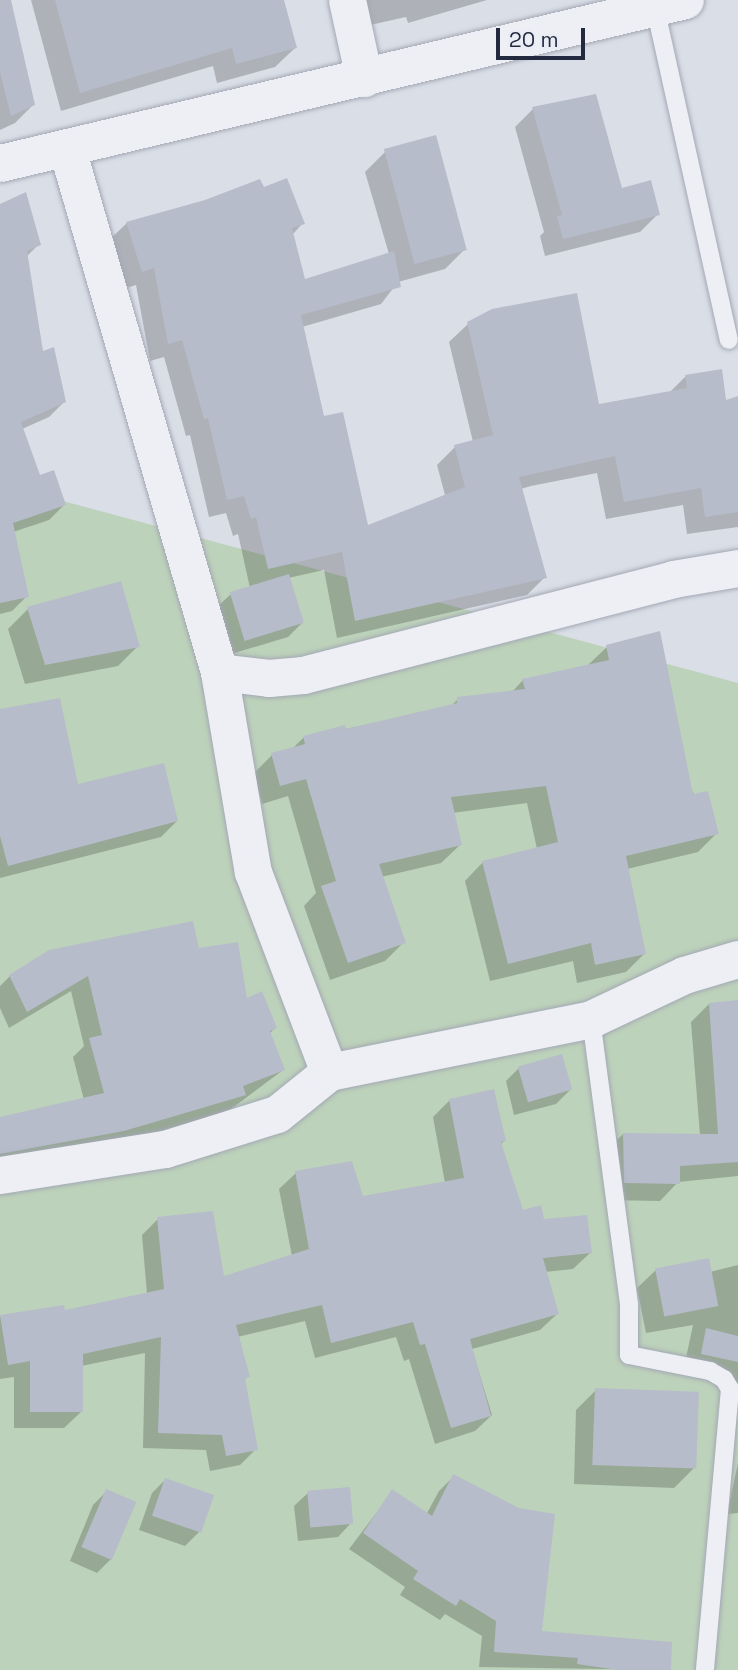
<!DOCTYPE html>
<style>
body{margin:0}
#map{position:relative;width:738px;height:1670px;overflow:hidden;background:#dadee7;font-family:"Space Grotesk",sans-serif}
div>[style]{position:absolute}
.green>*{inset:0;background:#bdd2ba}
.shadow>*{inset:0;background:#0003}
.building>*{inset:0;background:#b7bcca;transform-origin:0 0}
.roads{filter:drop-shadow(0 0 2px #a3a8b4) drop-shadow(0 0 2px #a3a8b4)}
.service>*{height:18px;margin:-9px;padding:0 9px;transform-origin:9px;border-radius:9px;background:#edeff5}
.minor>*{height:37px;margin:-18.5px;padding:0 18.5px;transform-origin:18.5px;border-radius:18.5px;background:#edeff5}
span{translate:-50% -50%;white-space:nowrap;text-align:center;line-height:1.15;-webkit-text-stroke:7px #eaedf5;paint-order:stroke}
.scale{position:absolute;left:496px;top:28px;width:89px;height:32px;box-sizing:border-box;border:4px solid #23293e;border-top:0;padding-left:9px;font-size:21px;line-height:24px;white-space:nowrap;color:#23293e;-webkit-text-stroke:5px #eaedf5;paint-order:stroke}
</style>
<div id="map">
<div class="green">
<div style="clip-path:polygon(0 484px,738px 683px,738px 1670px,0 1670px)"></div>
</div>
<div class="shadow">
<div style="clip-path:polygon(0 0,9px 0,33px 105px,15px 123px,0 130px)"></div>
<div style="clip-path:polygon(31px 0,281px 0,295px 48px,275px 67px,217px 83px,213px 66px,61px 111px)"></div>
<div style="clip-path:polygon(354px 0,487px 0,408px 23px,406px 17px,361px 27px)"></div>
<div style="clip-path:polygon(533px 109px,621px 190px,658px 214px,640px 232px,545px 256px,540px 236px,544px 232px,515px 127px)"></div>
<div style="clip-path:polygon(385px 152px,465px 249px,445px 269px,398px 282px,381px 304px,302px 327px,323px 418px,367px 527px,445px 495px,437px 465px,455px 447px,473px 442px,449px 342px,468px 324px,598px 406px,669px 393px,686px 376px,725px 402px,738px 398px,738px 527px,687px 534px,683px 505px,606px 519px,597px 473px,531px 486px,521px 489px,545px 577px,527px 595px,337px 638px,324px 570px,288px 578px,302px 623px,288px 637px,231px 654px,217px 607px,231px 594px,250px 588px,238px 534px,233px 536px,226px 513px,209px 517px,190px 435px,186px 436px,164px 357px,150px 361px,136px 285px,123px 289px,108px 241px,127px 223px,263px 189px,303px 223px,292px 235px,303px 281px,389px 254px,365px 172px)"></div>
<div style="clip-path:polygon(0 205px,39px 244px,26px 257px,42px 354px,64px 402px,49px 417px,22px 429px,39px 477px,64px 505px,49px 520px,13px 532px,27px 596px,12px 611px,0 614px)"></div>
<div style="clip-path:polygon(28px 609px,138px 646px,118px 666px,25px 684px,8px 629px)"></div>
<div style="clip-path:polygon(607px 647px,717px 833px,698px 852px,627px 869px,644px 954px,626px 972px,577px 983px,573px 961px,490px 981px,465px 881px,483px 862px,537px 849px,527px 803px,452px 813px,460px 845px,441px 863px,381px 877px,404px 942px,385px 961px,330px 980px,304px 906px,316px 893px,288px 796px,262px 804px,254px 773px,272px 755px,291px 750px,303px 738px,450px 707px,458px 699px,512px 692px,523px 680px,588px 665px)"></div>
<div style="clip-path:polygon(0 709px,76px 787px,177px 821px,161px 837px,0 878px)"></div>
<div style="clip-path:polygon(198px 950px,275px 1028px,269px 1034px,283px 1070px,227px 1112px,105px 1147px,0 1167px,0 1119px,84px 1100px,73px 1057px,84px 1046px,71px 991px,9px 1028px,0 1008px,0 986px,10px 976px)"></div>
<div style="clip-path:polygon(738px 1003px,738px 1176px,678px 1182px,660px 1201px,607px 1200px,605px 1152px,623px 1134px,700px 1135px,691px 1022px,709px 1004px)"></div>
<div style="clip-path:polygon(519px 1068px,570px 1090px,556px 1104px,514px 1115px,506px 1081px)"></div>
<div style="clip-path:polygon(449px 1101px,504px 1141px,500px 1145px,522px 1212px,590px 1253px,573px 1269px,545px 1272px,557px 1314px,540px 1330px,472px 1349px,492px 1415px,475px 1431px,435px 1444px,409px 1359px,404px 1361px,396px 1337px,315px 1358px,305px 1321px,237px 1337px,248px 1376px,244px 1380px,256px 1449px,240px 1465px,210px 1471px,206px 1450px,143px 1448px,145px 1353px,81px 1366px,81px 1412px,64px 1428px,14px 1428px,14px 1377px,0 1379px,0 1317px,63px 1307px,64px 1312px,147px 1294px,142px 1235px,158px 1219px,223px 1278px,292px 1256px,279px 1189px,296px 1173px,361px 1198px,445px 1183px,433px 1117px)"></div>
<div style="clip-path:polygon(738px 1265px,738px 1384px,683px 1372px,693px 1325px,646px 1333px,637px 1288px,656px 1270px,710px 1272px)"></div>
<div style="clip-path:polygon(596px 1390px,694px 1468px,674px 1488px,574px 1484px,576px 1410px)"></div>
<div style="clip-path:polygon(738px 1463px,738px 1513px,727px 1514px)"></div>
<div style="clip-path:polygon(454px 1476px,540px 1633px,669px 1670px,479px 1667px,482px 1636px,445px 1614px,440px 1620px,400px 1595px,405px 1587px,349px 1549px,393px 1491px,426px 1515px,439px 1491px)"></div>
<div style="clip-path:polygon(165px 1480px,199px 1532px,185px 1546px,139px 1530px,152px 1493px)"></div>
<div style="clip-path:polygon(107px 1491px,111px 1559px,97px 1573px,70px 1561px,93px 1505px)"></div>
<div style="clip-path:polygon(308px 1493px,351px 1523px,338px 1537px,298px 1541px,294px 1506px)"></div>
</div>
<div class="building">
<div style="clip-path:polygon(0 0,11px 0,35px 105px,11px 116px,0 72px)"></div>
<div style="clip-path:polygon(55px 0,284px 0,297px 48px,236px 64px,232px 48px,80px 93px)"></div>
<div style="clip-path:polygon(596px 94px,622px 188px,651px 180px,660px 215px,563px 239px,557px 216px,562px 215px,532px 107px)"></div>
<div style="left:436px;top:135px;width:119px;height:54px;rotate:75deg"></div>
<div style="clip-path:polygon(287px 178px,305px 224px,292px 228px,305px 279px,394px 251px,401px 287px,301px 315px,324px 416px,343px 412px,368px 525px,465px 487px,454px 445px,493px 435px,467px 322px,492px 309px,577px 293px,599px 404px,687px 388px,685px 375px,722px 369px,726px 400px,738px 396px,738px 512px,705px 517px,701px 488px,624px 502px,615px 456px,519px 477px,547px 578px,355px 621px,342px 552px,268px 569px,256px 517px,251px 519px,244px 496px,227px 500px,208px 418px,204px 419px,182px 340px,168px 344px,154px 268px,142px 272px,126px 222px,205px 200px,260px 179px,264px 187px)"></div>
<div style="clip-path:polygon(26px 192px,41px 245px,27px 251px,43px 351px,54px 347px,66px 402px,21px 422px,40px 475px,54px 470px,66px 505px,13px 523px,29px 597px,0 603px,0 204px)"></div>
<div style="left:289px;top:574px;width:51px;height:62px;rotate:73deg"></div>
<div style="clip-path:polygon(121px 581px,140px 647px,45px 665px,27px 607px)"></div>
<div style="clip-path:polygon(660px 631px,693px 794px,708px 791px,719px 834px,626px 856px,646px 954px,595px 965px,591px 943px,508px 964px,482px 861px,558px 842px,546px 786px,451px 797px,462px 845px,379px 864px,406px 943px,348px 963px,321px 886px,336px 881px,306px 779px,280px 786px,271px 753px,305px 744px,303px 736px,345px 725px,346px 729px,457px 703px,457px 697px,525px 689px,522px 679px,609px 660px,606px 645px)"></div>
<div style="clip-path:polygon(60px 698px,78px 784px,164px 763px,178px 821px,8px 866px,0 836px,0 709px)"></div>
<div style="clip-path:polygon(193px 921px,199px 948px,238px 942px,247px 998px,262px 991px,277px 1028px,270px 1031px,285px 1070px,243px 1086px,246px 1095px,124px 1131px,0 1154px,0 1117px,104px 1093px,89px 1038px,102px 1035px,88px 976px,27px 1012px,9px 975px,49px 950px)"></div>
<div style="clip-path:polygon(738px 1000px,738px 1162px,680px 1166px,680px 1184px,624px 1183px,623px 1133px,718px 1134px,709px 1003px)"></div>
<div style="left:562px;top:1054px;width:37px;height:46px;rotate:74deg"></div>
<div style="clip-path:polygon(494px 1089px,506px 1141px,501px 1142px,523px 1210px,541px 1205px,544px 1219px,587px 1215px,592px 1253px,543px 1258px,559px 1314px,470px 1339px,491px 1416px,451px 1428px,425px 1344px,420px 1345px,413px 1322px,331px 1343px,322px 1305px,236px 1325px,250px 1377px,245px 1378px,258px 1450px,226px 1456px,222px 1435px,158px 1433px,161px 1337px,83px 1354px,83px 1412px,30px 1412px,30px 1361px,8px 1365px,0 1315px,64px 1305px,65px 1310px,164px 1289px,157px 1217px,213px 1211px,224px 1276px,309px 1249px,295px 1171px,352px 1161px,363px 1196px,464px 1178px,449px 1099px)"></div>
<div style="left:709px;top:1258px;width:49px;height:55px;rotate:79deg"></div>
<div style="clip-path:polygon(706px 1328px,738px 1336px,738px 1362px,701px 1354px)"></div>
<div style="left:595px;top:1388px;width:104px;height:77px;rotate:2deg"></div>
<div style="clip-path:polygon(453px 1474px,519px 1508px,555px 1514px,542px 1631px,672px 1642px,671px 1670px,618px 1670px,577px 1664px,578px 1658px,494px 1652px,496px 1621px,460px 1599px,456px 1606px,413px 1579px,418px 1571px,363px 1533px,392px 1489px,432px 1516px)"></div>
<div style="left:165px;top:1478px;width:52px;height:40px;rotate:19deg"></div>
<div style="left:350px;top:1487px;width:37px;height:43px;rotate:85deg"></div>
<div style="left:106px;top:1489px;width:33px;height:63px;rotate:23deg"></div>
</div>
<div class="roads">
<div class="service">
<div style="left:655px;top:7px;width:341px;rotate:77.5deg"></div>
<div style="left:591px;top:1019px;width:289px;rotate:82.4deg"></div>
<div style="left:629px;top:1305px;width:50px;rotate:90deg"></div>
<div style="left:629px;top:1355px;width:83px;rotate:11.2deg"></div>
<div style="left:710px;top:1371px;width:16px;rotate:30deg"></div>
<div style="left:724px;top:1379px;width:12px;rotate:59deg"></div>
<div style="left:730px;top:1389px;width:282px;rotate:95.1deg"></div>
</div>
<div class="minor">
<div style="left:347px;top:0;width:80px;rotate:77.7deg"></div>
<div style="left:67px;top:149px;width:545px;rotate:73.79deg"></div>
<div style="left:219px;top:672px;width:203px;rotate:80.4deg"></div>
<div style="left:253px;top:872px;width:214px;rotate:69.2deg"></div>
<div style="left:0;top:163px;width:704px;rotate:-13.38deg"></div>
<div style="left:219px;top:672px;width:50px;rotate:6.8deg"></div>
<div style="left:269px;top:678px;width:34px;rotate:-5deg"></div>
<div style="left:303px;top:675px;width:382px;rotate:-14.5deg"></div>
<div style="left:673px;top:579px;width:66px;rotate:-9.6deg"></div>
<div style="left:0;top:1175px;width:167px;rotate:-9deg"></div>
<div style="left:165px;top:1149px;width:117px;rotate:-17.4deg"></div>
<div style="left:277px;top:1114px;width:67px;rotate:-38.9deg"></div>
<div style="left:329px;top:1072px;width:267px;rotate:-11.4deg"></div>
<div style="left:591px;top:1019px;width:103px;rotate:-25.3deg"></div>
<div style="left:684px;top:975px;width:56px;rotate:-16.5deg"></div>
</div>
</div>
<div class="scale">20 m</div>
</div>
